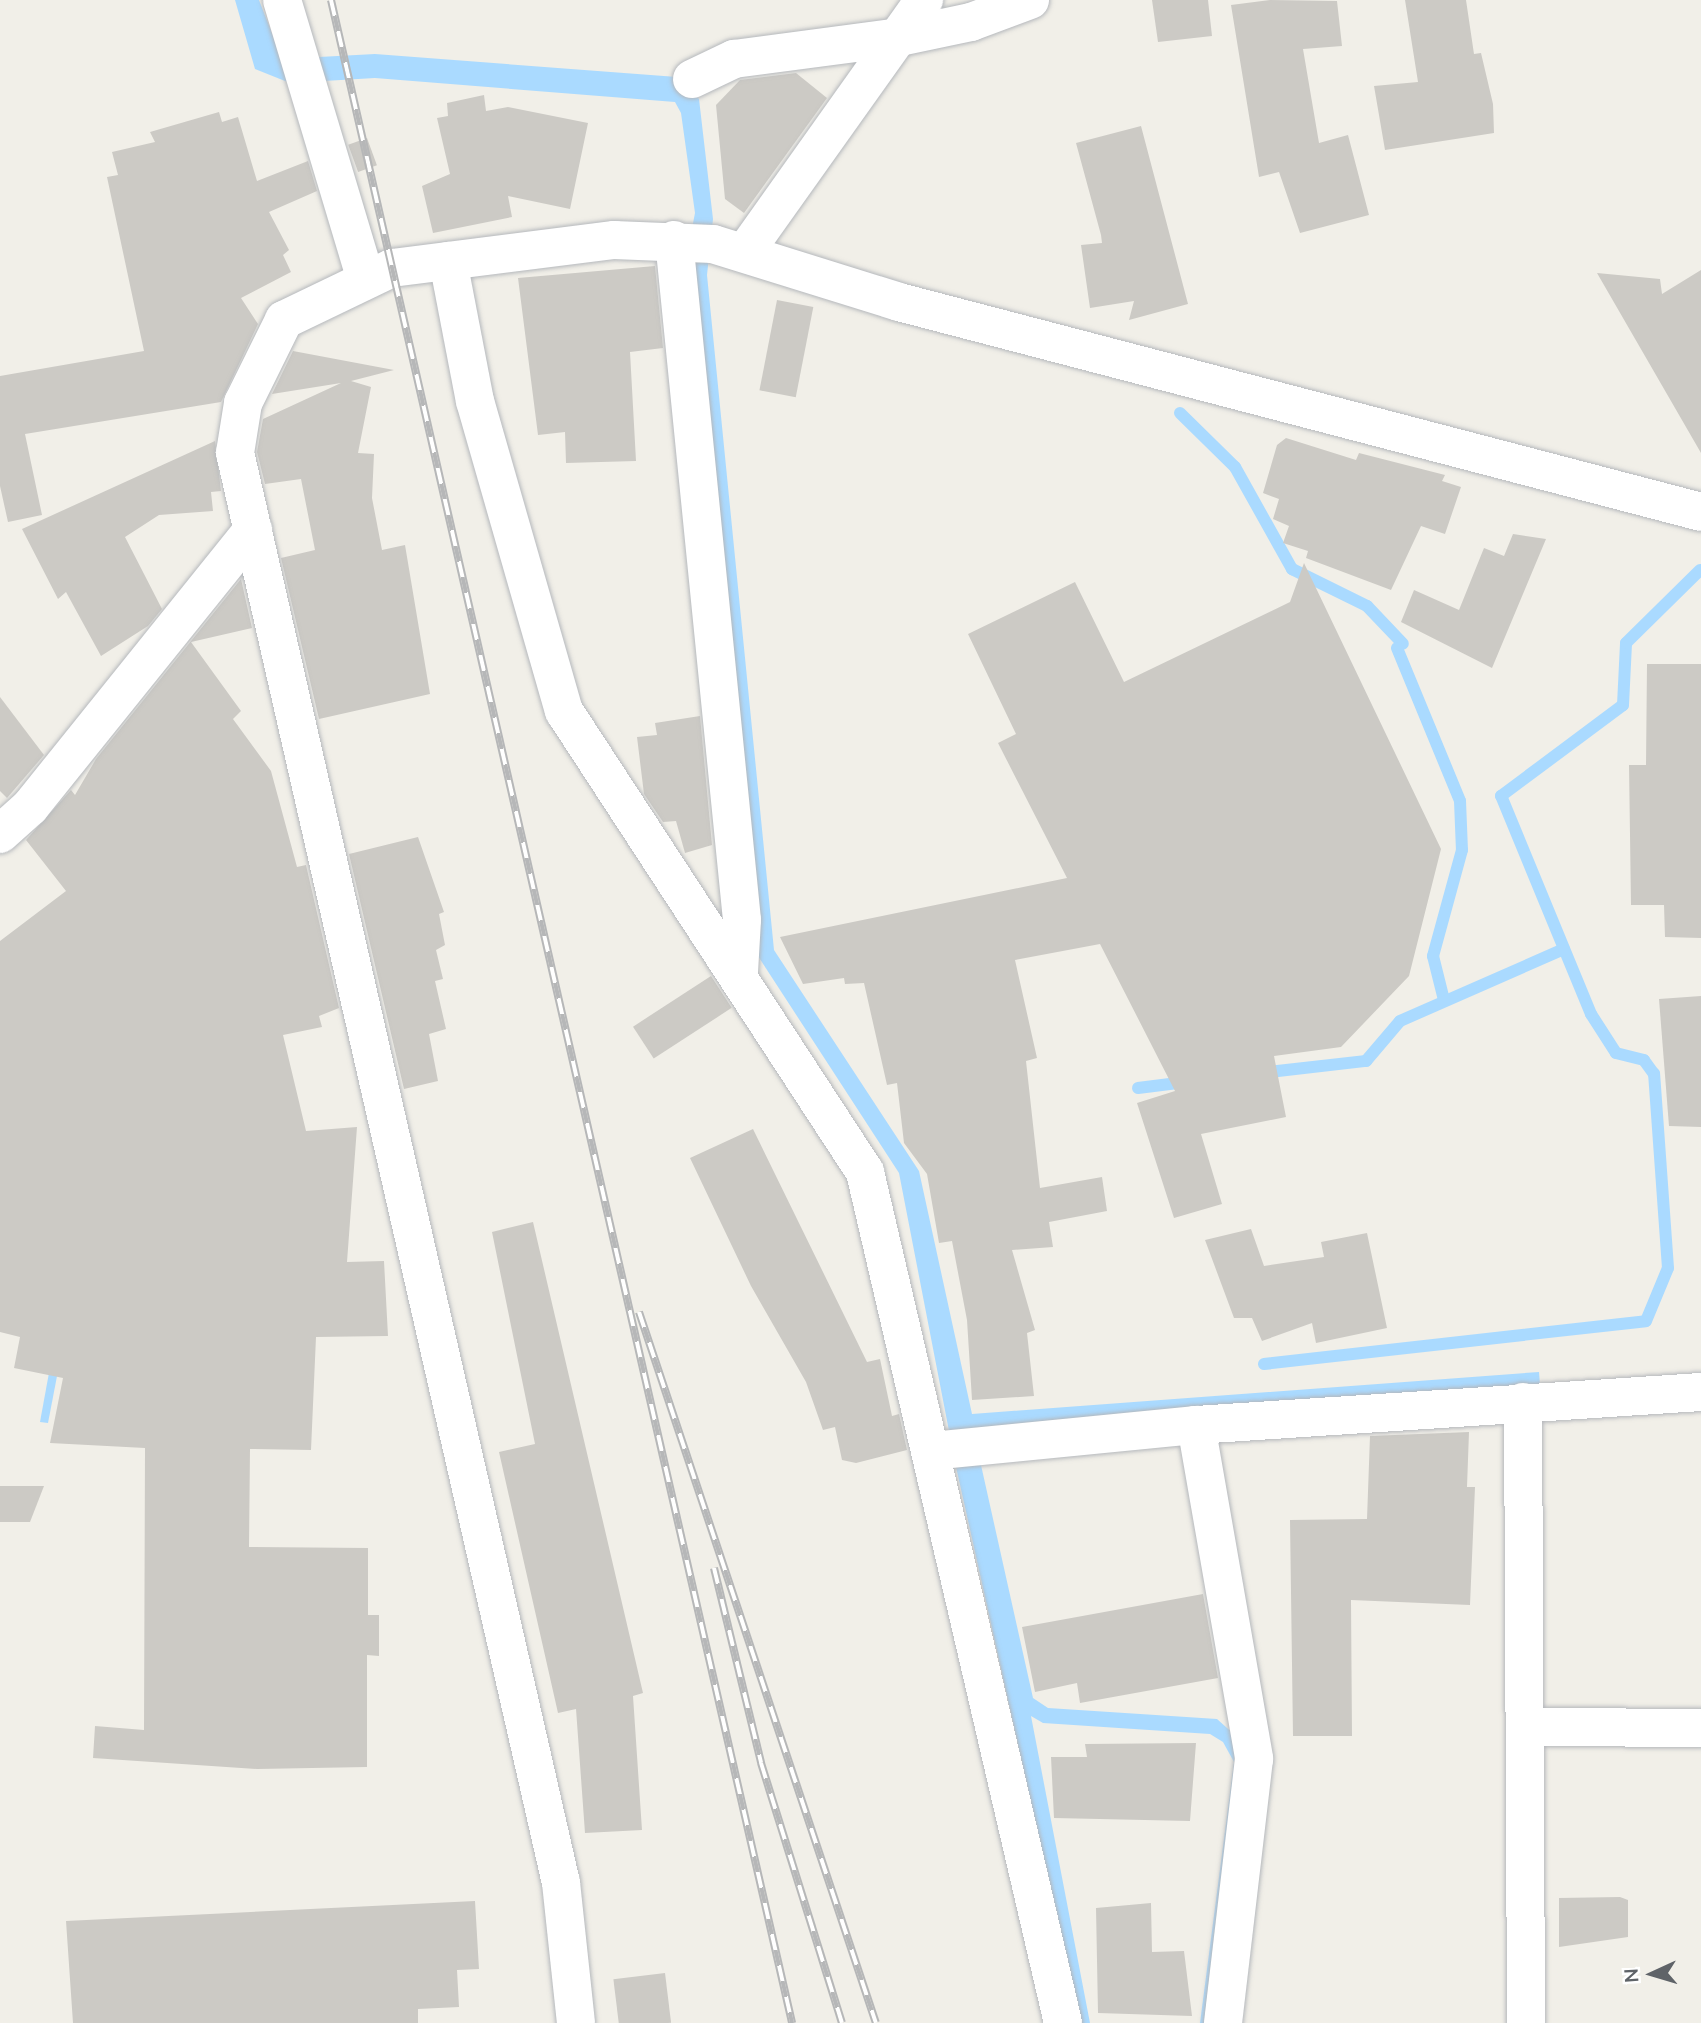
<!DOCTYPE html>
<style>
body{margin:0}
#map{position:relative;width:1701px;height:2023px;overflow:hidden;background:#f1efe8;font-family:Mulish,sans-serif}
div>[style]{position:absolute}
.water>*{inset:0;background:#aadaff}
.stream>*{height:12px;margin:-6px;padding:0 6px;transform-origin:6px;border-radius:6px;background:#aadaff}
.building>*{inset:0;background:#cccac5;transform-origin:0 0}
.roads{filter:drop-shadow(0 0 2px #b5b8bc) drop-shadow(0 0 2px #b5b8bc)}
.minor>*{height:38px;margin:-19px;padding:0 19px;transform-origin:19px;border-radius:19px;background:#fff}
.rail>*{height:8px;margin-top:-4px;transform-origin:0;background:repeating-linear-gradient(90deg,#fff 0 16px,#b6b7b8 0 32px);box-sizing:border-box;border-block:2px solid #b6b7b8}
span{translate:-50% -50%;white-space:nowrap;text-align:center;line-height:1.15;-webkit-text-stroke:7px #fff;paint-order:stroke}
.north{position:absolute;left:1617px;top:1939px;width:70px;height:70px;-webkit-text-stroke:5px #fff;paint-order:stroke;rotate:266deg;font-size:19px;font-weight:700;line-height:28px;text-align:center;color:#5f6368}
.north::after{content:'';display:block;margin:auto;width:24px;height:32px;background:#5f6368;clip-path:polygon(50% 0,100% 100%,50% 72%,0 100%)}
</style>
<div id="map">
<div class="water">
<div style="clip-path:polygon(235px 0,259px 0,282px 59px,375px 54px,677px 77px,699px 99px,713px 219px,707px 275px,774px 950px,919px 1171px,972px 1414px,1539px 1372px,1540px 1385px,981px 1465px,1033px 1698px,1048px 1708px,1217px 1719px,1236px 1736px,1216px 2023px,1200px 2023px,1234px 1762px,1223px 1742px,1210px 1734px,1043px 1723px,1031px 1716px,1090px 2023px,1080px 2023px,956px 1467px,899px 1173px,756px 953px,684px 269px,695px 213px,681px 113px,675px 102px,375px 78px,290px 83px,255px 69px)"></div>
<div style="clip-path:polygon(68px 1269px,77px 1272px,48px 1423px,40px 1422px)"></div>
</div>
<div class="stream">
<div style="left:1180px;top:413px;width:77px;rotate:44.5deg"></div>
<div style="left:1235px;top:467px;width:117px;rotate:60.8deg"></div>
<div style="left:1292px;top:569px;width:84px;rotate:26.3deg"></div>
<div style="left:1367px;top:606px;width:52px;rotate:46.5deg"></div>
<div style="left:1397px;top:648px;width:165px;rotate:67.6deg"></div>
<div style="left:1460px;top:801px;width:49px;rotate:87.7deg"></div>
<div style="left:1462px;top:850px;width:110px;rotate:105.3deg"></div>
<div style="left:1433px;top:956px;width:45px;rotate:76deg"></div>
<div style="left:1260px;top:1073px;width:107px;rotate:-6.5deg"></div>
<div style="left:1366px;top:1061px;width:52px;rotate:-49.6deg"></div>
<div style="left:1400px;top:1021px;width:179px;rotate:-23.7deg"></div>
<div style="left:1138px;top:1088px;width:48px;rotate:-7.1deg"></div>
<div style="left:1264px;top:1364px;width:384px;rotate:-6.4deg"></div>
<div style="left:1646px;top:1321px;width:57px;rotate:-67.5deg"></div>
<div style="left:1668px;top:1268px;width:195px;rotate:-94.1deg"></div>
<div style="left:1654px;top:1074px;width:17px;rotate:-126deg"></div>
<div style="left:1644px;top:1060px;width:29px;rotate:-166deg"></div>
<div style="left:1616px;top:1053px;width:46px;rotate:-122.7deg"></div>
<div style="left:1591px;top:1014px;width:236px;rotate:-112.4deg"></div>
<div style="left:1501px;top:796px;width:152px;rotate:-36.7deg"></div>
<div style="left:1623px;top:705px;width:62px;rotate:-87.2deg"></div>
<div style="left:1626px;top:643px;width:104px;rotate:-44.6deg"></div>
</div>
<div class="building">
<div style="clip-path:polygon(1152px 0,1208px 0,1212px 36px,1158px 42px)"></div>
<div style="clip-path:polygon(1270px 0,1337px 1px,1342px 46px,1303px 49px,1319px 143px,1348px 135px,1369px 215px,1300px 233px,1279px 172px,1259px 177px,1231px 5px)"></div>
<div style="clip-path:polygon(1405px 0,1466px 0,1474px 54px,1481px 53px,1493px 104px,1494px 133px,1385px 150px,1374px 86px,1418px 82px)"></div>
<div style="clip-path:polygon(796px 73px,827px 98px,744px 213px,725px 199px,716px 105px,740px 80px)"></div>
<div style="clip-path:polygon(484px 95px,486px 111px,508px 107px,588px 123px,570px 209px,508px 196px,512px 217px,433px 233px,422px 186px,450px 174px,437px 118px,448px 116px,447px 103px)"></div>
<div style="clip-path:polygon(219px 112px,222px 122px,238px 117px,257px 181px,308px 161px,317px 191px,269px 212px,289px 250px,283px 255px,291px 272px,241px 298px,258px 324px,221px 402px,25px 434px,42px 515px,8px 522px,0 486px,0 376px,144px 351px,107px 177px,118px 175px,112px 152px,155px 142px,150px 132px)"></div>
<div style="clip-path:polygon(1141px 126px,1188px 304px,1129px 320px,1134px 301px,1090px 308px,1081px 245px,1102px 243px,1101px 235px,1076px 143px)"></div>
<div style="left:367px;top:138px;width:29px;height:20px;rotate:70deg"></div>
<div style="clip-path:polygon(655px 266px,663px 348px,630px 352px,636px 461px,566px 463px,565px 432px,538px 435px,518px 278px)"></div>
<div style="clip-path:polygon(1701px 270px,1701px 453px,1597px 273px,1660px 279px,1662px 294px)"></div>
<div style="left:777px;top:300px;width:37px;height:92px;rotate:11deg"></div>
<div style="clip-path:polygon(293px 351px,394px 370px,351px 381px,371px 387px,358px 453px,374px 454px,372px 498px,382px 550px,405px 545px,430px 694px,319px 719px,281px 558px,315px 550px,301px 479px,265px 484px,257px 452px,263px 419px,341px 383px,272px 394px)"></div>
<div style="clip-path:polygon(1286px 438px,1356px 460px,1359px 453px,1445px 475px,1442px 481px,1461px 487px,1445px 534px,1421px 526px,1391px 590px,1306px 558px,1308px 551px,1283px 543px,1289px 526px,1273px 519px,1279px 499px,1263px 493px,1277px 445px)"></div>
<div style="clip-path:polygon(215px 441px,221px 491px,211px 492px,213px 511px,159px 515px,125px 537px,162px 609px,148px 626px,101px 656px,66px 592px,58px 599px,22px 529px)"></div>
<div style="clip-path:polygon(1513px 534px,1546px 539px,1492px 668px,1401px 622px,1414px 590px,1459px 610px,1484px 548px,1504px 556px)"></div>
<div style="clip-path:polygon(1304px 563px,1441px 849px,1409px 976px,1341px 1047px,1274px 1056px,1286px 1117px,1201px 1134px,1222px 1204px,1174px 1218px,1137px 1103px,1175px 1091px,1100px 944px,1015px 960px,1037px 1058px,1026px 1061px,1040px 1188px,1102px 1177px,1107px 1211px,1049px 1222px,1053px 1247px,1012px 1250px,1035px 1330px,1027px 1333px,1034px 1396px,972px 1400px,967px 1320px,952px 1241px,939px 1243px,927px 1174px,904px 1143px,897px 1083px,887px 1085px,864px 983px,845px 984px,844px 978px,803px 984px,780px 937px,1067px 878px,998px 743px,1016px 734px,968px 634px,1075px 582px,1124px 682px,1290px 602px)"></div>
<div style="clip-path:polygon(241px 579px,252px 628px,191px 642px,241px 711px,233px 719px,271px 771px,297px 867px,306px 865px,339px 1008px,319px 1016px,322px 1027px,283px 1035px,306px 1131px,357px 1127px,347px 1262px,384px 1261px,388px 1336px,316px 1337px,311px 1450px,250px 1449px,249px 1547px,368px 1548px,368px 1615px,379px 1615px,379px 1656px,367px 1655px,367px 1767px,257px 1769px,93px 1758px,95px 1726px,144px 1730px,145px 1448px,50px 1443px,63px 1378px,14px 1368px,20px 1337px,0 1332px,0 941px,66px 891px,26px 840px,71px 790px,75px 795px,96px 759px)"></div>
<div style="clip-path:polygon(1647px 664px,1701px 664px,1701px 938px,1665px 937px,1664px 905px,1631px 905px,1629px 765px,1646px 765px)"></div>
<div style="clip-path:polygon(0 697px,44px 755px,7px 798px,0 791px)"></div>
<div style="clip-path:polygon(700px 716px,712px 845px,685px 853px,676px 821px,663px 822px,644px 794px,637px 737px,657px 735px,655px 723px)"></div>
<div style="clip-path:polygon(418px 837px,444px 912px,439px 914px,445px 945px,436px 950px,443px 979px,435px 981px,446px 1029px,429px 1034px,438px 1081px,404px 1089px,349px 854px)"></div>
<div style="left:711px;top:976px;width:38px;height:93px;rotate:57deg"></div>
<div style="clip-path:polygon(1701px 996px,1701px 1127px,1669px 1126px,1659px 999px)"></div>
<div style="clip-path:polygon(753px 1129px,867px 1362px,880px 1359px,892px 1416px,899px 1414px,907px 1450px,856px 1463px,842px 1460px,835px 1427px,823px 1430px,806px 1382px,751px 1286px,690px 1158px)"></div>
<div style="clip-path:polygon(533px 1222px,643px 1693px,633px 1696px,642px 1830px,585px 1833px,576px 1709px,558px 1713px,499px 1452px,535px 1444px,492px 1232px)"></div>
<div style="clip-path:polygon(1251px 1229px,1264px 1266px,1324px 1257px,1321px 1242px,1367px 1233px,1387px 1328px,1316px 1343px,1312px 1323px,1262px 1341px,1252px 1318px,1234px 1318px,1205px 1240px)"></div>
<div style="clip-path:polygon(1469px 1432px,1467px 1487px,1475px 1487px,1470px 1605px,1351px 1600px,1352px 1736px,1293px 1736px,1290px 1520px,1367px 1519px,1370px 1436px)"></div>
<div style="clip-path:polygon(0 1486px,44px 1486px,30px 1522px,0 1522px)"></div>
<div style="clip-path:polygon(1203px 1594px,1218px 1678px,1080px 1703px,1077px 1683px,1035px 1692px,1022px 1627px)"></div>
<div style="clip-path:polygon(1196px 1743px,1190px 1821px,1054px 1818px,1051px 1757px,1087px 1757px,1085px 1744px)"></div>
<div style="clip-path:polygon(1620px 1897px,1628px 1900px,1628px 1937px,1559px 1947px,1559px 1898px)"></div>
<div style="clip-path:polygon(475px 1901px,479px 1969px,457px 1970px,459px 2007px,418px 2009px,418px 2023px,73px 2023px,66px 1921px)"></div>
<div style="clip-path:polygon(1151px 1903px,1152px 1952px,1184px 1951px,1192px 2016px,1098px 2013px,1096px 1908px)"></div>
<div style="left:665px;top:1973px;width:50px;height:52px;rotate:83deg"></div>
</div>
<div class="roads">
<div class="minor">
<div style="left:282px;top:0;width:292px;rotate:73.3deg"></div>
<div style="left:692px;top:79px;width:47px;rotate:-25.5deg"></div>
<div style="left:734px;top:59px;width:167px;rotate:-7.5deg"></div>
<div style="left:900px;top:37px;width:73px;rotate:-11.9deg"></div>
<div style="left:971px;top:22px;width:63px;rotate:-20.4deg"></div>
<div style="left:674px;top:240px;width:683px;rotate:84.29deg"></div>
<div style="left:742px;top:920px;width:52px;rotate:93.3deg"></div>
<div style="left:745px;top:252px;width:309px;rotate:-54.6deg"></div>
<div style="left:448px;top:261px;width:143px;rotate:79.1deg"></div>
<div style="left:475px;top:401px;width:323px;rotate:74deg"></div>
<div style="left:564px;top:711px;width:551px;rotate:56.86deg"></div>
<div style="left:865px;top:1172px;width:874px;rotate:76.9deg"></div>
<div style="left:0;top:834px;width:40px;rotate:-42deg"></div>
<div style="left:30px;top:807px;width:356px;rotate:-51.2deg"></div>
<div style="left:1523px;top:1402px;width:621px;rotate:89.72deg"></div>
<div style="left:1196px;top:1425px;width:339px;rotate:80.1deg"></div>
<div style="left:1254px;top:1759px;width:266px;rotate:96.7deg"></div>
<div style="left:931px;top:1451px;width:266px;rotate:-5.6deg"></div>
<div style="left:1196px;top:1425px;width:506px;rotate:-3.74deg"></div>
<div style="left:1528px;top:1727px;width:173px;rotate:0.3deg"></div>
<div style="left:576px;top:2023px;width:141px;rotate:-96.1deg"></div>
<div style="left:561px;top:1883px;width:1467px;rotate:-102.84deg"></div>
<div style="left:235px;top:453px;width:51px;rotate:-80.9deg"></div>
<div style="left:243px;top:403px;width:93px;rotate:-63.7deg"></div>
<div style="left:284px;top:320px;width:120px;rotate:-25.7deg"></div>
<div style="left:392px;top:268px;width:224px;rotate:-7.2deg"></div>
<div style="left:614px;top:240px;width:99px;rotate:2.3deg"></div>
<div style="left:713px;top:244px;width:195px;rotate:17.3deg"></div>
<div style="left:899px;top:302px;width:829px;rotate:14.67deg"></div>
</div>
</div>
<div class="rail">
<div style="left:331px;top:0;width:2075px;rotate:77.16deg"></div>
<div style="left:639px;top:1312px;width:749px;rotate:71.57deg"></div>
<div style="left:714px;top:1568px;width:201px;rotate:76.4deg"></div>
<div style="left:761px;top:1763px;width:272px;rotate:72.7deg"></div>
</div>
<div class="north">N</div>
</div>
